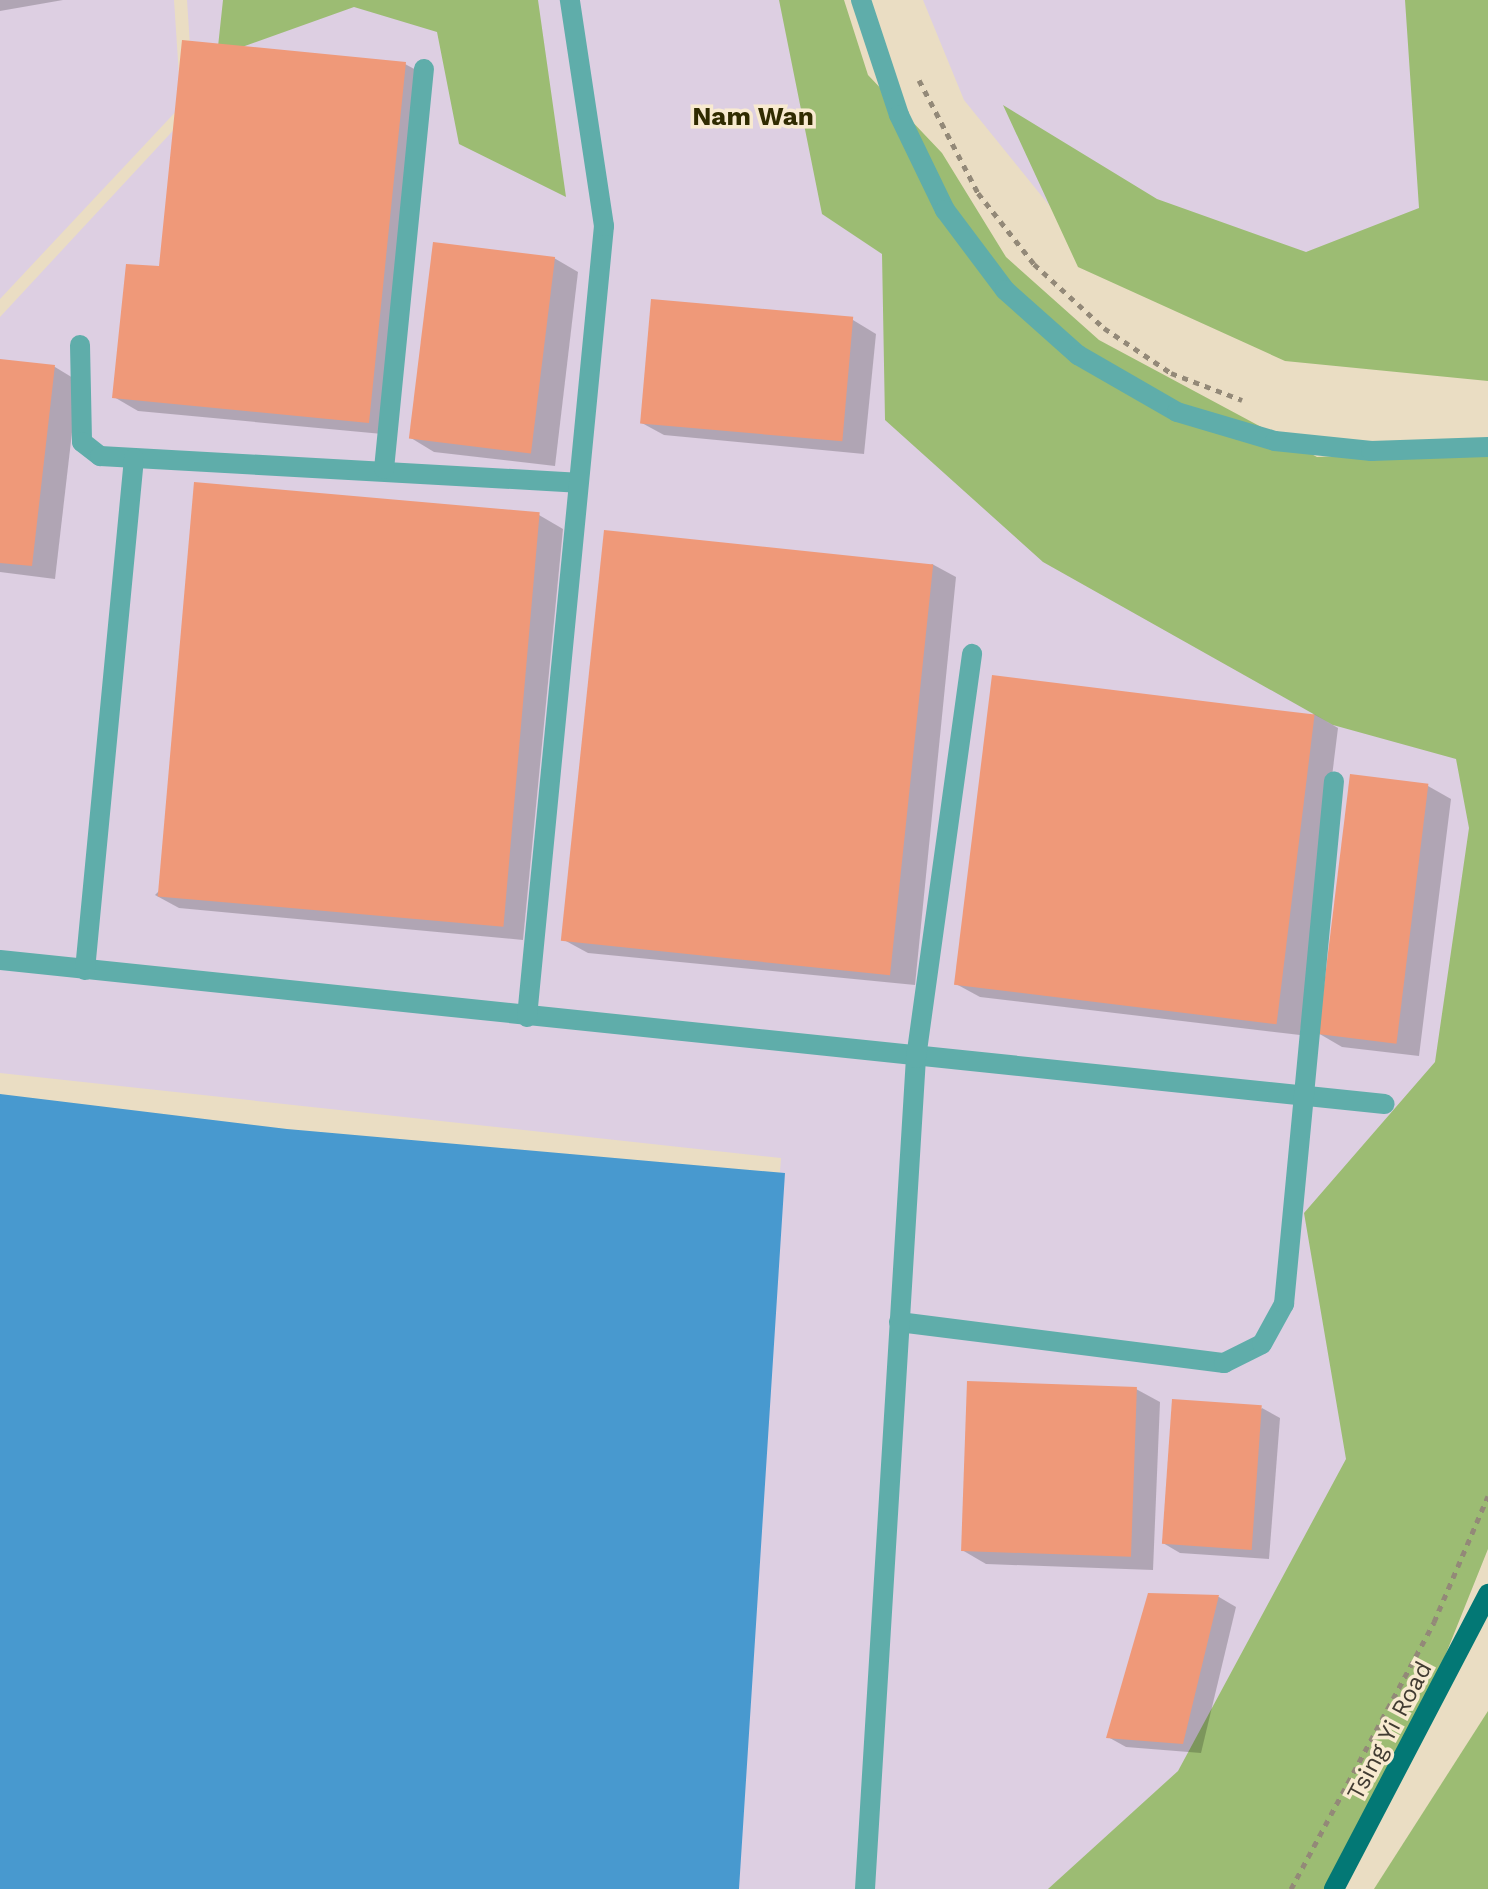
<!DOCTYPE html>
<style>
body{margin:0}
#map{position:relative;width:1488px;height:1889px;overflow:hidden;background:#eaddc3;font-family:"Work Sans",sans-serif}
div>[style]{position:absolute}
.industrial>*{inset:0;background:#ddcfe2}
.green>*{inset:0;background:#9cbc73}
.water>*{inset:0;background:#4899cf}
.shadow>*{inset:0;background:#0003}
.building>*{inset:0;background:#ef9979;transform-origin:0 0}
.path>*{height:5px;margin-top:-2.5px;transform-origin:0;background:repeating-linear-gradient(90deg,#938978 0 6px,transparent 0 12px)}
.minor>*{height:20px;margin:-10px;padding:0 10px;transform-origin:10px;border-radius:10px;background:#5fadaa}
.major>*{height:20px;margin:-10px;padding:0 10px;transform-origin:10px;border-radius:10px;background:#037875}
span{translate:-50% -50%;white-space:nowrap;text-align:center;line-height:1.15;-webkit-text-stroke:7px #f8ead0;paint-order:stroke}
.street-label{font-size:24px;color:#423c32}
.neighbourhood-label{font-size:26px;color:#302b00;font-weight:700}
</style>
<div id="map">
<div class="industrial">
<div style="clip-path:polygon(0 0,174px 0,181px 106px,0 299px)"></div>
<div style="clip-path:polygon(187px 0,823px 0,877px 160px,1116px 413px,1356px 469px,1488px 468px,1488px 1434px,1238px 1889px,727px 1889px,781px 1158px,0 1073px,0 317px,194px 108px)"></div>
<div style="clip-path:polygon(923px 0,1442px 0,1488px 297px,1053px 210px,964px 100px)"></div>
</div>
<div class="green">
<div style="clip-path:polygon(223px 0,538px 0,566px 197px,459px 144px,437px 32px,354px 7px,217px 56px)"></div>
<div style="clip-path:polygon(779px 0,844px 0,868px 75px,942px 153px,1006px 257px,1099px 340px,1317px 457px,1488px 450px,1488px 1549px,1433px 1686px,1324px 1889px,1048px 1889px,1178px 1771px,1346px 1459px,1304px 1213px,1435px 1062px,1469px 828px,1456px 759px,1333px 725px,1043px 562px,885px 420px,882px 254px,822px 214px)"></div>
<div style="clip-path:polygon(1405px 0,1488px 0,1488px 381px,1285px 361px,1078px 267px,1003px 105px,1157px 199px,1306px 252px,1419px 208px)"></div>
<div style="clip-path:polygon(1488px 1711px,1488px 1889px,1374px 1889px)"></div>
</div>
<div class="water">
<div style="clip-path:polygon(0 1094px,287px 1129px,785px 1173px,739px 1889px,0 1889px)"></div>
</div>
<div class="shadow">
<div style="clip-path:polygon(0 0,63px 0,0 11px)"></div>
<div style="clip-path:polygon(405px 64px,429px 77px,393px 435px,138px 411px,114px 397px)"></div>
<div style="clip-path:polygon(554px 258px,578px 272px,555px 466px,434px 452px,411px 438px)"></div>
<div style="clip-path:polygon(853px 320px,876px 334px,864px 454px,664px 435px,640px 422px)"></div>
<div style="clip-path:polygon(0 361px,55px 367px,78px 381px,55px 579px,0 572px)"></div>
<div style="clip-path:polygon(539px 515px,563px 529px,523px 940px,179px 908px,155px 895px)"></div>
<div style="clip-path:polygon(932px 564px,956px 577px,915px 985px,588px 953px,564px 940px)"></div>
<div style="clip-path:polygon(1314px 714px,1338px 728px,1300px 1035px,980px 997px,956px 984px)"></div>
<div style="clip-path:polygon(1428px 786px,1451px 799px,1419px 1056px,1342px 1047px,1318px 1033px)"></div>
<div style="clip-path:polygon(1136px 1389px,1160px 1402px,1153px 1570px,986px 1564px,962px 1550px)"></div>
<div style="clip-path:polygon(1262px 1408px,1280px 1418px,1269px 1559px,1180px 1553px,1163px 1543px)"></div>
<div style="clip-path:polygon(1150px 1596px,1219px 1597px,1236px 1607px,1201px 1753px,1126px 1747px,1108px 1737px)"></div>
</div>
<div class="building">
<div style="clip-path:polygon(182px 40px,406px 62px,369px 423px,112px 398px,126px 264px,159px 266px)"></div>
<div style="left:433px;top:242px;width:123px;height:198px;rotate:7deg"></div>
<div style="left:651px;top:299px;width:203px;height:125px;rotate:5deg"></div>
<div style="clip-path:polygon(0 359px,55px 365px,32px 566px,0 563px)"></div>
<div style="left:194px;top:482px;width:347px;height:416px;rotate:5deg"></div>
<div style="left:604px;top:530px;width:331px;height:413px;rotate:6deg"></div>
<div style="left:992px;top:675px;width:325px;height:312px;rotate:7deg"></div>
<div style="left:1350px;top:774px;width:79px;height:262px;rotate:7deg"></div>
<div style="left:967px;top:1381px;width:170px;height:170px;rotate:2deg"></div>
<div style="left:1172px;top:1399px;width:90px;height:145px;rotate:4deg"></div>
<div style="clip-path:polygon(1148px 1593px,1219px 1595px,1183px 1744px,1106px 1738px)"></div>
</div>
<div class="path">
<div style="left:919px;top:80px;width:127px;rotate:62.4deg"></div>
<div style="left:978px;top:193px;width:90px;rotate:51.7deg"></div>
<div style="left:1034px;top:264px;width:95px;rotate:42.4deg"></div>
<div style="left:1104px;top:328px;width:81px;rotate:33.9deg"></div>
<div style="left:1171px;top:373px;width:76px;rotate:20.8deg"></div>
<div style="left:1291px;top:1889px;width:303px;rotate:-61.8deg"></div>
<div style="left:1434px;top:1622px;width:137px;rotate:-66.8deg"></div>
</div>
<div class="minor">
<div style="left:861px;top:0;width:121px;rotate:71.7deg"></div>
<div style="left:899px;top:115px;width:106px;rotate:64.2deg"></div>
<div style="left:945px;top:210px;width:100px;rotate:53.1deg"></div>
<div style="left:1005px;top:290px;width:98px;rotate:41.7deg"></div>
<div style="left:1078px;top:355px;width:114px;rotate:29.9deg"></div>
<div style="left:1177px;top:412px;width:102px;rotate:16.5deg"></div>
<div style="left:1275px;top:441px;width:97px;rotate:5.9deg"></div>
<div style="left:1371px;top:451px;width:117px;rotate:-2deg"></div>
<div style="left:80px;top:345px;width:97px;rotate:88.8deg"></div>
<div style="left:82px;top:442px;width:23px;rotate:38deg"></div>
<div style="left:100px;top:456px;width:478px;rotate:3.2deg"></div>
<div style="left:384px;top:469px;width:402px;rotate:-84.3deg"></div>
<div style="left:0;top:960px;width:1392px;rotate:5.94deg"></div>
<div style="left:85px;top:970px;width:514px;rotate:-84.53deg"></div>
<div style="left:527px;top:1017px;width:795px;rotate:-84.44deg"></div>
<div style="left:604px;top:226px;width:229px;rotate:-98.6deg"></div>
<div style="left:899px;top:1322px;width:328px;rotate:7.2deg"></div>
<div style="left:1224px;top:1363px;width:42px;rotate:-26.6deg"></div>
<div style="left:1262px;top:1344px;width:46px;rotate:-61.2deg"></div>
<div style="left:1284px;top:1304px;width:525px;rotate:-84.54deg"></div>
<div style="left:865px;top:1889px;width:833px;rotate:-86.49deg"></div>
<div style="left:916px;top:1058px;width:408px;rotate:-82.1deg"></div>
</div>
<div class="major">
<div style="left:1334px;top:1889px;width:333px;rotate:-62.4deg"></div>
</div>
<div class="street-label">
<span style="left:1390px;top:1731px;rotate:-62deg">Tsing Yi Road</span>
</div>
<div class="neighbourhood-label">
<span style="left:753px;top:117px">Nam Wan</span>
</div>
</div>
